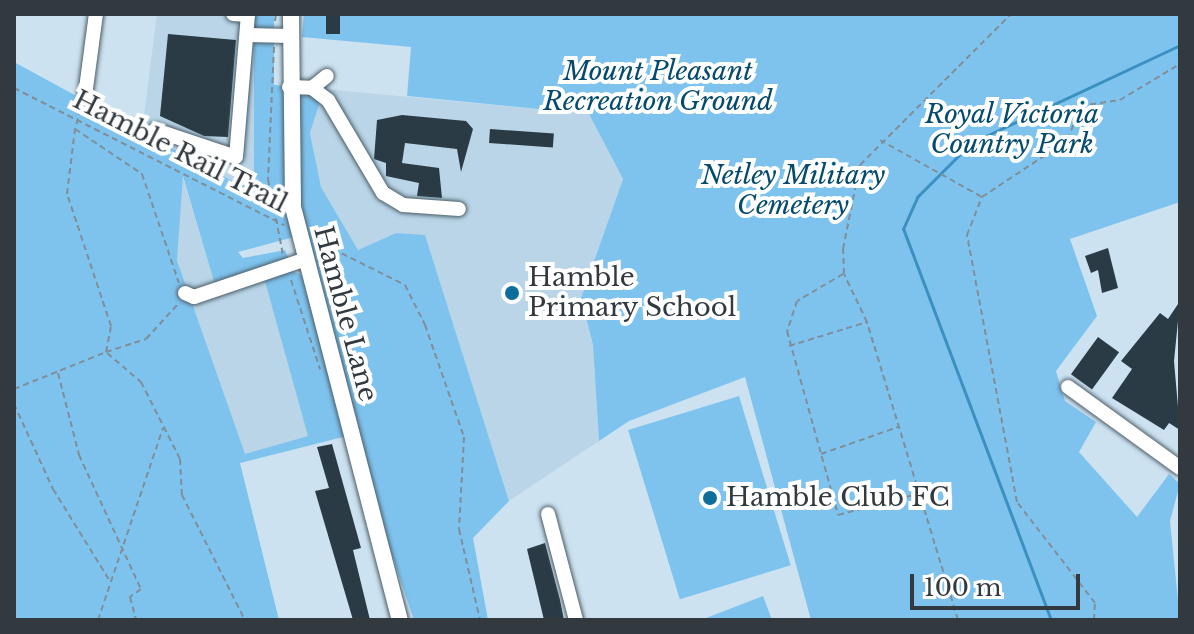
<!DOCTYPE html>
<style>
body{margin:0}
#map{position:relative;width:1194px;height:634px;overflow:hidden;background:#cde2f0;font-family:"Libre Baskerville",serif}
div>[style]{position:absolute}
.built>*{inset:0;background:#b9d5e7}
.green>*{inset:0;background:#7ec3ee;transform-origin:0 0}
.stream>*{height:3px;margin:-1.5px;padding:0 1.5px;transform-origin:1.5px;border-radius:1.5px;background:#3a90c0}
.building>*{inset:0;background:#2a3b46;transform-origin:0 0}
.path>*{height:2px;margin-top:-1px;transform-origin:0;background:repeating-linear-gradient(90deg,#7f8e98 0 6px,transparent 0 10px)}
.roads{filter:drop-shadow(0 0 2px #4b5d68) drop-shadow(0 0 2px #4b5d68)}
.minor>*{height:14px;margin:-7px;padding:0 7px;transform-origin:7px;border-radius:7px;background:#fff}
.major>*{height:16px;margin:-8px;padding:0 8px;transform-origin:8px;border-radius:8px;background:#fff}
.dots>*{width:22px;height:22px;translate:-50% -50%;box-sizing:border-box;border:4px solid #fff;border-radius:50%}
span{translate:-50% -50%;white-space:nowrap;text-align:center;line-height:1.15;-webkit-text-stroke:8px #fff;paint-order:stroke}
.park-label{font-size:26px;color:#054b6d;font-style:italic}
.street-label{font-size:26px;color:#323a40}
.poi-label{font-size:26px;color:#323a40}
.left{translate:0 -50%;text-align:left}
.frame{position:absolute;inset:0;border:16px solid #323a40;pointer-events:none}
.scale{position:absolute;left:910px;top:574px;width:170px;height:36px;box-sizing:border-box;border:4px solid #323a40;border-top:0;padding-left:10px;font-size:24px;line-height:28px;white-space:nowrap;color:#323a40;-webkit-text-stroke:6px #fff;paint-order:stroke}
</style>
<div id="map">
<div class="built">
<div style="clip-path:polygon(157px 14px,254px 14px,254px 175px,236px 183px,142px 131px)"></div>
<div style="clip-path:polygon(324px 89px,589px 114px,623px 179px,581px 298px,593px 345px,599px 441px,509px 501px,425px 236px,396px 233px,358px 250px,321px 187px,310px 133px)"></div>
<div style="clip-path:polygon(182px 174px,215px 285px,264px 272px,309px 436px,245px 455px,150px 181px)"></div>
</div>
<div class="green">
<div style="clip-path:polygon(evenodd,254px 14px,274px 14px,274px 85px,324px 89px,310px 133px,321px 187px,358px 250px,396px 233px,425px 235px,509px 501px,473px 538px,488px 620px,414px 620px,351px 435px,240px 463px,279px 620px,14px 620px,14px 62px,236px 183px,254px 174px,254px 14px,183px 176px,215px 285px,263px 274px,308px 436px,245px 454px,177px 260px,183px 176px,254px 14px,298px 236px,307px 277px,294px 272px,285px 250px,243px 258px,238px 252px,298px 236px)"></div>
<div style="clip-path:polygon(304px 14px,1180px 14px,1180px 202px,1070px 239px,1097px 316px,1056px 371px,1065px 401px,1096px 422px,1079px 452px,1137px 517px,1169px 474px,1180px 484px,1170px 521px,1180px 620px,811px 620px,745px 377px,629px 421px,599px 441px,593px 345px,581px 298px,623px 179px,589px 114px,407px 96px,411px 47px,302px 37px)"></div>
<div style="left:739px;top:396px;width:177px;height:116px;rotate:73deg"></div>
<div style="clip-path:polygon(763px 596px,772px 620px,701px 620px)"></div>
</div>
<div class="stream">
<div style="left:1051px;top:620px;width:418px;rotate:-110.7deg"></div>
<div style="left:903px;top:229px;width:35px;rotate:-66deg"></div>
<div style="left:917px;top:197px;width:76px;rotate:-45deg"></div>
<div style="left:971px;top:143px;width:231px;rotate:-25.1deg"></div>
</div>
<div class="building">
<div style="left:326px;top:14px;width:14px;height:20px"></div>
<div style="clip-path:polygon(168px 34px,236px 40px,228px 137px,204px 136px,160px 116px)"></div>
<div style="clip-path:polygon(402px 115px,466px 121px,473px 129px,461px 172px,457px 149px,405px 143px,402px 163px,439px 168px,442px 198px,417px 196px,419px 183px,386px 176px,386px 163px,374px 159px,377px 120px)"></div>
<div style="left:490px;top:129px;width:64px;height:14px;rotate:4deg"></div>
<div style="clip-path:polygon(1108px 248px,1118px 288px,1102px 293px,1098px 270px,1091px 273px,1085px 256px)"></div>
<div style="clip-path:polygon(1180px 301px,1174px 361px,1180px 430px,1169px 423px,1164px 430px,1112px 398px,1132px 369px,1121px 361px,1160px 313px,1168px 319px)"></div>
<div style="left:1098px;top:337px;width:26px;height:46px;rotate:36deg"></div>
<div style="clip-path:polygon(332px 444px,361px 548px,353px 550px,370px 620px,353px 620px,315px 491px,329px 488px,317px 447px)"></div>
<div style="clip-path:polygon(545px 543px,560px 600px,564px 620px,544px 620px,527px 549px)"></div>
</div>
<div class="path">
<div style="left:275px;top:21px;width:7px;rotate:-82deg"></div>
<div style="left:274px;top:47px;width:132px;rotate:92.6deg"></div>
<div style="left:268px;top:179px;width:77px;rotate:78.8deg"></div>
<div style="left:14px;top:88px;width:303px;rotate:26.9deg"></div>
<div style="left:81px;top:109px;width:21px;rotate:107deg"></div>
<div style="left:75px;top:129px;width:81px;rotate:33.9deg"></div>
<div style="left:142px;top:174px;width:115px;rotate:71.3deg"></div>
<div style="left:880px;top:140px;width:117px;rotate:29.2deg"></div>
<div style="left:315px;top:240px;width:101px;rotate:26.6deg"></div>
<div style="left:405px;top:285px;width:45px;rotate:63.4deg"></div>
<div style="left:425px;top:325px;width:119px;rotate:70.8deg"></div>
<div style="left:464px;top:437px;width:92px;rotate:93.1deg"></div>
<div style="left:459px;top:529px;width:93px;rotate:77deg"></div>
<div style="left:843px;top:274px;width:53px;rotate:149.6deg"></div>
<div style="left:797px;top:301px;width:32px;rotate:108deg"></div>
<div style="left:787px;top:331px;width:191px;rotate:74.5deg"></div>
<div style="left:838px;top:515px;width:86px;rotate:-14.8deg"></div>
<div style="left:291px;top:280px;width:94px;rotate:72deg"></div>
<div style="left:789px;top:346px;width:82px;rotate:-17.1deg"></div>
<div style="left:106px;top:352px;width:42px;rotate:-18deg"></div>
<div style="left:146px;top:339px;width:46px;rotate:-47.6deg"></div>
<div style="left:107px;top:353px;width:45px;rotate:40.5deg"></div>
<div style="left:141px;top:382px;width:86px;rotate:63.1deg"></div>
<div style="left:180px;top:459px;width:36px;rotate:87deg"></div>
<div style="left:182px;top:495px;width:140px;rotate:63.3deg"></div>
<div style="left:58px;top:373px;width:85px;rotate:75.6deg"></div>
<div style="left:79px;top:455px;width:148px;rotate:65.2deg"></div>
<div style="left:141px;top:589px;width:14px;rotate:144deg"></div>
<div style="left:130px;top:597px;width:24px;rotate:75deg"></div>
<div style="left:14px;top:389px;width:99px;rotate:-21.9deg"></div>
<div style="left:106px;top:352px;width:26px;rotate:-79deg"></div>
<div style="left:111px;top:326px;width:139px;rotate:-108.4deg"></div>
<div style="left:67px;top:194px;width:65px;rotate:-83deg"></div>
<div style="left:14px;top:404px;width:94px;rotate:65.4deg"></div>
<div style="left:53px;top:489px;width:110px;rotate:58.3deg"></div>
<div style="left:821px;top:454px;width:82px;rotate:-19.3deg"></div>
<div style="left:98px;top:620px;width:203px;rotate:-71.3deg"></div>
<div style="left:958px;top:620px;width:312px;rotate:-107deg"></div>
<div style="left:867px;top:322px;width:53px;rotate:-115.6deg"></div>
<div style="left:844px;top:274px;width:25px;rotate:-92deg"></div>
<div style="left:843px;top:249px;width:86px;rotate:-78.6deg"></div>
<div style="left:860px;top:165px;width:214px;rotate:-45deg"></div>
<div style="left:1094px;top:620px;width:17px;rotate:-87deg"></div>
<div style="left:1095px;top:603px;width:128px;rotate:-127.7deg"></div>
<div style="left:1017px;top:502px;width:272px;rotate:-100.6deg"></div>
<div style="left:967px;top:235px;width:41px;rotate:-68.5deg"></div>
<div style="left:982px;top:197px;width:103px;rotate:-33.5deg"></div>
<div style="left:1068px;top:140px;width:36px;rotate:-71deg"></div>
<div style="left:1080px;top:106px;width:40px;rotate:-8.5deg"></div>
<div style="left:1120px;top:100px;width:70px;rotate:-31deg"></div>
</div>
<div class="roads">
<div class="minor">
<div style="left:247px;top:35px;width:44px;rotate:1.3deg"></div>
<div style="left:289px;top:87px;width:23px;rotate:2deg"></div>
<div style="left:312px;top:88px;width:20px;rotate:37deg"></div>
<div style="left:328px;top:100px;width:108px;rotate:59.4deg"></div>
<div style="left:383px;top:193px;width:23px;rotate:31deg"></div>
<div style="left:403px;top:205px;width:56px;rotate:4.1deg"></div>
<div style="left:312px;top:88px;width:19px;rotate:-39deg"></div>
<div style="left:85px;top:96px;width:83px;rotate:-82.4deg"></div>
<div style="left:155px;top:130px;width:85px;rotate:18.4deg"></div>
<div style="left:236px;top:157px;width:143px;rotate:-85.2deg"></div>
<div style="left:248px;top:15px;width:15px;rotate:-176deg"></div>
<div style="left:185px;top:293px;width:10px;rotate:24deg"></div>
<div style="left:194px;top:297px;width:115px;rotate:-18.7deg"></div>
<div style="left:1068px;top:387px;width:138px;rotate:35.9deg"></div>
<div style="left:548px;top:514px;width:110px;rotate:75.2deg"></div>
</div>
<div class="major">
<div style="left:291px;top:14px;width:193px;rotate:89.4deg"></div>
<div style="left:293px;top:207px;width:427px;rotate:75.5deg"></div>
</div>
</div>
<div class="dots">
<div style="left:512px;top:293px;background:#0d6e9c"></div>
<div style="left:710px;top:498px;background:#0d6e9c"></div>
</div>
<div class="park-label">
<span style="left:658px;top:87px">Mount Pleasant<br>Recreation Ground</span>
<span style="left:1012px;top:130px">Royal Victoria<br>Country Park</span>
<span style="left:793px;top:191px">Netley Military<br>Cemetery</span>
</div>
<div class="street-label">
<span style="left:180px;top:152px;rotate:27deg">Hamble Rail Trail</span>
<span style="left:345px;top:314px;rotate:75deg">Hamble Lane</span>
</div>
<div class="poi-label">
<span class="left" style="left:528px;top:293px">Hamble<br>Primary School</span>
<span class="left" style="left:726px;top:498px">Hamble Club FC</span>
</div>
<div class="frame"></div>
<div class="scale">100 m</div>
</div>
